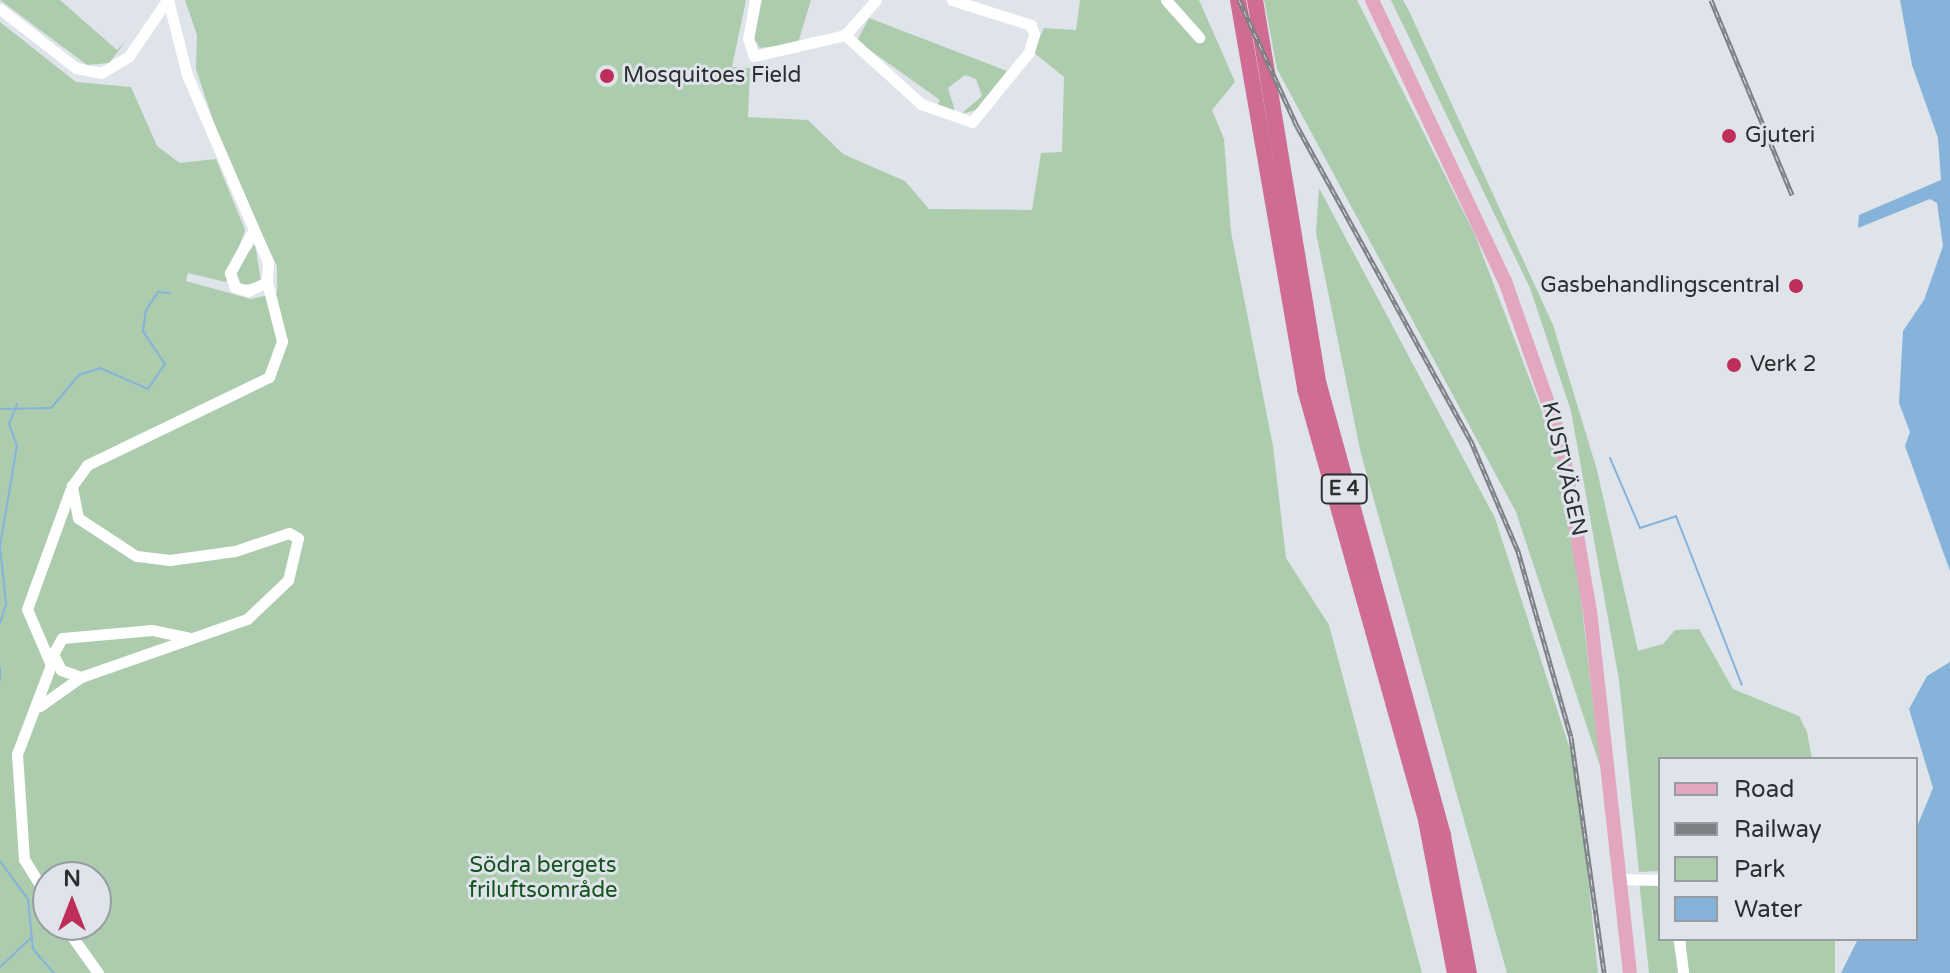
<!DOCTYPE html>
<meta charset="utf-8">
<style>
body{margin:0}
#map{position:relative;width:1950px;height:973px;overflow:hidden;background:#dfe4eb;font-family:"Varela Round",sans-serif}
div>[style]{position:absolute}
.green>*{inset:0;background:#acccad;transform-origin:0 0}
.water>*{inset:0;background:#85b3da}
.stream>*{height:2px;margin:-1px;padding:0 1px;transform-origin:1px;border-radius:1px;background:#85b3da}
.minor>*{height:11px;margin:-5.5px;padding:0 5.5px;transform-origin:5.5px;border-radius:5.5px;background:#fff}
.major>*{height:14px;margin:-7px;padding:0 7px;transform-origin:7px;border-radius:7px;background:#e2a7bf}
.highway>*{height:16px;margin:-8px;padding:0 8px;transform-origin:8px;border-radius:8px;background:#cf6c94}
.rail>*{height:5px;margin-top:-2.5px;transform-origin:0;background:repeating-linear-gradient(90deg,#dfe4eb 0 6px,#7d8185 0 12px);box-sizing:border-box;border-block:2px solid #7d8185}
.dots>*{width:22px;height:22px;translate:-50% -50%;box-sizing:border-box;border:4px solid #dfe4eb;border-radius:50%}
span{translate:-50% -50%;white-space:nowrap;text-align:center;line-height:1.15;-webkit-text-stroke:6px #dfe4eb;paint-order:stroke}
.shield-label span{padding:2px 6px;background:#dfe4eb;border:2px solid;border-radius:6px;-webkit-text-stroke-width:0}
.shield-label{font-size:20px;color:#2c2f31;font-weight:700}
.poi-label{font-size:22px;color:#2c2f31}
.left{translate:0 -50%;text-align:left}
.right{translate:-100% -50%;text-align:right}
.street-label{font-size:22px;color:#2c2f31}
.park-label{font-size:22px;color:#14531d}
.legend{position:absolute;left:1658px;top:757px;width:260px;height:184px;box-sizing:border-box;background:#dfe4eb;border:2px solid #979ca1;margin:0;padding:10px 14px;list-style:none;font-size:24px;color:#2c2f31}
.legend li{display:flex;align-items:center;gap:16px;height:40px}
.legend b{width:40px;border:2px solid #979ca1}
.north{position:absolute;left:32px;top:861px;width:80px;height:80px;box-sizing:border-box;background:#dfe4eb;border:2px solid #979ca1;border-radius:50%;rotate:0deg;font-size:22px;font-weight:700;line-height:32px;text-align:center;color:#2c2f31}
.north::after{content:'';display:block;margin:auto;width:28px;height:36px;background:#bd2e59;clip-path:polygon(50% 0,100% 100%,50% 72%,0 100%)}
</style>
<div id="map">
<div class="green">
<div style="clip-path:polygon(0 0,60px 0,117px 50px,126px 41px,109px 63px,87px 65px)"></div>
<div style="clip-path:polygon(evenodd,185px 0,746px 0,732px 67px,750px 68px,748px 117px,808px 120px,843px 154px,905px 181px,929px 209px,1032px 210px,1041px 153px,1062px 152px,1064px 77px,1033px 52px,1044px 28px,1076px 30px,1080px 0,1199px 0,1235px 82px,1212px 110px,1224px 139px,1231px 232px,1273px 446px,1286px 558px,1329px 625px,1422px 973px,0 973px,0 22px,76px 82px,131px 87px,157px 146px,180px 163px,216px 159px,245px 230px,226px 282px,188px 273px,186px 281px,251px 299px,277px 293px,277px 266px,227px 162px,196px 69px,197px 35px,185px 0,48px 877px,96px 877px,96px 925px,48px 925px,48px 877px)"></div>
<div style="clip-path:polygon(762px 0,811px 0,798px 43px,760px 48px,754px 39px)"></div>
<div style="clip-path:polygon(1264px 0,1357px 0,1475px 235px,1552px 438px,1572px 523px,1601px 769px,1516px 512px,1277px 69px)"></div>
<div style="clip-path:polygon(1391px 0,1403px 0,1410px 13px,1553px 325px,1597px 470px,1638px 651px,1663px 644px,1675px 630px,1699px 629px,1733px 689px,1799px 716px,1807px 732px,1812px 759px,1660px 759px,1660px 871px,1639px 872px,1619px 680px,1571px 411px,1530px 288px)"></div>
<div style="clip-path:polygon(869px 18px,1007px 71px,976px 110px,961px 114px,982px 96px,976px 79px,965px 75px,948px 88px,955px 111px,937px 106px,940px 100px,857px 41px)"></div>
<div style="clip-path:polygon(1319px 188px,1495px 518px,1577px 771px,1598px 973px,1507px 973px,1361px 454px,1316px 233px)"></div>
<div style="clip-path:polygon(255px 244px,261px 282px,241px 285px,235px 268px)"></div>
<div style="clip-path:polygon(1639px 881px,1658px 885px,1660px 939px,1673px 939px,1679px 973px,1649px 973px)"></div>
<div style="left:1686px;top:939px;width:149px;height:35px"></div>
</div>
<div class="water">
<div style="clip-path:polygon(1900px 0,1950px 0,1950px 571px,1905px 446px,1910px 432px,1899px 403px,1903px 331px,1924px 300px,1943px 246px,1937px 203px,1930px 199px,1858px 228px,1859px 215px,1941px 180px,1938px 138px,1912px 65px)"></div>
<div style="clip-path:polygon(1950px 662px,1950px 973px,1841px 973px,1858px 939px,1916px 939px,1916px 829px,1933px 788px,1909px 709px,1927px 676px)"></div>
</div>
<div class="stream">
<div style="left:0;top:409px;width:51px;rotate:-1.1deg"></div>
<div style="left:51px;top:408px;width:43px;rotate:-49.7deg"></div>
<div style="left:79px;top:375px;width:22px;rotate:-18deg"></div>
<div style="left:100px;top:368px;width:52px;rotate:23.6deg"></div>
<div style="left:148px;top:389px;width:30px;rotate:-56deg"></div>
<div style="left:165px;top:364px;width:40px;rotate:-124deg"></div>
<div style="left:143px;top:331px;width:21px;rotate:-82deg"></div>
<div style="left:146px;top:310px;width:22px;rotate:-56deg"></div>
<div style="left:158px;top:292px;width:12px;rotate:5deg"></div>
<div style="left:1610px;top:458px;width:76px;rotate:66.8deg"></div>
<div style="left:1640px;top:528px;width:38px;rotate:-18deg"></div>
<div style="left:1676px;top:516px;width:181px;rotate:68.7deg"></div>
<div style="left:0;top:623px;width:20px;rotate:-72deg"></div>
<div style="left:6px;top:604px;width:58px;rotate:-95.9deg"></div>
<div style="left:0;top:546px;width:101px;rotate:-80.4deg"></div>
<div style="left:17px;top:446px;width:23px;rotate:-110deg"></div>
<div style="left:9px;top:424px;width:22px;rotate:-68deg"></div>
<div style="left:0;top:668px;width:12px;rotate:90deg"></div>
<div style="left:0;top:861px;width:47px;rotate:53.6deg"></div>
<div style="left:28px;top:899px;width:50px;rotate:84.3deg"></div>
<div style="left:33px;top:949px;width:32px;rotate:49deg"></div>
<div style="left:0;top:967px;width:42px;rotate:-43.1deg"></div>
</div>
<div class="minor">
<div style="left:168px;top:0;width:77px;rotate:75.8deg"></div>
<div style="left:187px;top:75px;width:204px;rotate:66.6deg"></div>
<div style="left:268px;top:262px;width:20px;rotate:93deg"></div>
<div style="left:267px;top:282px;width:21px;rotate:155deg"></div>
<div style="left:248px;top:291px;width:14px;rotate:-163deg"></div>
<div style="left:235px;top:287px;width:15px;rotate:-110deg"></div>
<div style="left:230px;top:273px;width:48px;rotate:-61.3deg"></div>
<div style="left:755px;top:0;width:39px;rotate:100deg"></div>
<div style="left:748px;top:38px;width:19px;rotate:72deg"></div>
<div style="left:754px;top:56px;width:93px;rotate:-13deg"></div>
<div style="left:845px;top:35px;width:103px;rotate:42.2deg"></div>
<div style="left:921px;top:104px;width:54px;rotate:19.4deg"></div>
<div style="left:972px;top:122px;width:90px;rotate:-50.8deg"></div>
<div style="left:1029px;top:52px;width:19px;rotate:-74deg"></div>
<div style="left:1034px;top:34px;width:9px;rotate:-108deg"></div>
<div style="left:1031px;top:25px;width:83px;rotate:-162.4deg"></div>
<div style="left:1166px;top:0;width:50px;rotate:48.3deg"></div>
<div style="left:0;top:9px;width:96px;rotate:37.8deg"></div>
<div style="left:76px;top:68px;width:25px;rotate:11deg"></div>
<div style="left:101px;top:73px;width:33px;rotate:-31deg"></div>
<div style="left:129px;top:56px;width:68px;rotate:-55.8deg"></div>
<div style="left:845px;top:35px;width:47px;rotate:-48.5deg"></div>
<div style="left:190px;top:638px;width:39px;rotate:-168deg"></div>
<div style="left:152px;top:630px;width:90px;rotate:174.9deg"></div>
<div style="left:62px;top:638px;width:18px;rotate:119deg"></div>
<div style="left:53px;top:654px;width:18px;rotate:63deg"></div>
<div style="left:61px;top:670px;width:21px;rotate:19deg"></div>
<div style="left:81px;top:677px;width:176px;rotate:-19.3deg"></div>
<div style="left:247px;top:619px;width:57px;rotate:-43.6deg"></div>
<div style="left:288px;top:580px;width:43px;rotate:-76.6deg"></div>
<div style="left:298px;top:538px;width:10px;rotate:-151deg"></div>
<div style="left:289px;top:533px;width:57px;rotate:161.6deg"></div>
<div style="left:235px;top:551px;width:66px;rotate:172.1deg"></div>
<div style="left:170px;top:560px;width:34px;rotate:-173deg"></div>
<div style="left:136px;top:556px;width:69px;rotate:-146.8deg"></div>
<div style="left:78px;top:518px;width:33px;rotate:-101deg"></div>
<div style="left:72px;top:486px;width:26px;rotate:-54deg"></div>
<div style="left:87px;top:465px;width:202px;rotate:-25.8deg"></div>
<div style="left:269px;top:377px;width:38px;rotate:-70deg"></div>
<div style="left:282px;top:341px;width:61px;rotate:-104.3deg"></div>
<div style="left:40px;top:706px;width:50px;rotate:-35.3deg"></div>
<div style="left:1620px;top:879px;width:40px;rotate:1.4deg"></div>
<div style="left:48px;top:898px;width:46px;rotate:-121.6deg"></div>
<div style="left:24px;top:859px;width:105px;rotate:-93.8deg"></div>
<div style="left:17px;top:754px;width:95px;rotate:-69.1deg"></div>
<div style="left:51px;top:665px;width:61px;rotate:-113.2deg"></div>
<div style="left:27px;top:609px;width:126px;rotate:-70deg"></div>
<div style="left:64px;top:925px;width:59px;rotate:54.7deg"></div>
<div style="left:1679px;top:939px;width:34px;rotate:83deg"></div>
</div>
<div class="major">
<div style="left:1372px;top:0;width:311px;rotate:64.7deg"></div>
<div style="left:1505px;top:281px;width:169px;rotate:70.6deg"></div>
<div style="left:1561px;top:440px;width:173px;rotate:80.4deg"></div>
<div style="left:1590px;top:611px;width:364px;rotate:83.7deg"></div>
</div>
<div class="highway">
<div style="left:1238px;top:0;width:395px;rotate:80.2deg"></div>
<div style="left:1305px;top:389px;width:448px;rotate:74.3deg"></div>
<div style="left:1426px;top:820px;width:156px;rotate:79.3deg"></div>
<div style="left:1255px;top:0;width:390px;rotate:80.6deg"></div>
<div style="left:1319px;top:385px;width:468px;rotate:74.6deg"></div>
<div style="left:1443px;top:836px;width:139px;rotate:79.3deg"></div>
</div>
<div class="rail">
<div style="left:1239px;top:0;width:139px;rotate:65.3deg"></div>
<div style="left:1297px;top:126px;width:360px;rotate:61.1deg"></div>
<div style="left:1471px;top:441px;width:120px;rotate:66.9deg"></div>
<div style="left:1518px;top:551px;width:193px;rotate:74.1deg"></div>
<div style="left:1571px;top:737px;width:238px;rotate:82deg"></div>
<div style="left:1711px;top:0;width:211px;rotate:67.4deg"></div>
</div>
<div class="dots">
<div style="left:607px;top:76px;background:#bd2e59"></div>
<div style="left:1729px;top:136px;background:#bd2e59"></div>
<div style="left:1796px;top:286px;background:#bd2e59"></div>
<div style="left:1734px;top:365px;background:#bd2e59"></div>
</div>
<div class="shield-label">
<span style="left:1344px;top:489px">E 4</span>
</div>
<div class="poi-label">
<span class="left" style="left:623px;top:76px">Mosquitoes Field</span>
<span class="left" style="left:1745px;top:136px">Gjuteri</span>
<span class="right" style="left:1780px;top:286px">Gasbehandlingscentral</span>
<span class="left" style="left:1750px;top:365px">Verk 2</span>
</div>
<div class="street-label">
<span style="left:1564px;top:469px;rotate:77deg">KUSTVÄGEN</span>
</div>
<div class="park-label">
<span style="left:543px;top:878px">Södra bergets<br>friluftsområde</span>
</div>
<ul class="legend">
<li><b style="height:10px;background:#e2a7bf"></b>Road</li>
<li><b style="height:10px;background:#7d8185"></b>Railway</li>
<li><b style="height:22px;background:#acccad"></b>Park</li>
<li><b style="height:22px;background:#85b3da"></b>Water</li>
</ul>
<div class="north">N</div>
</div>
